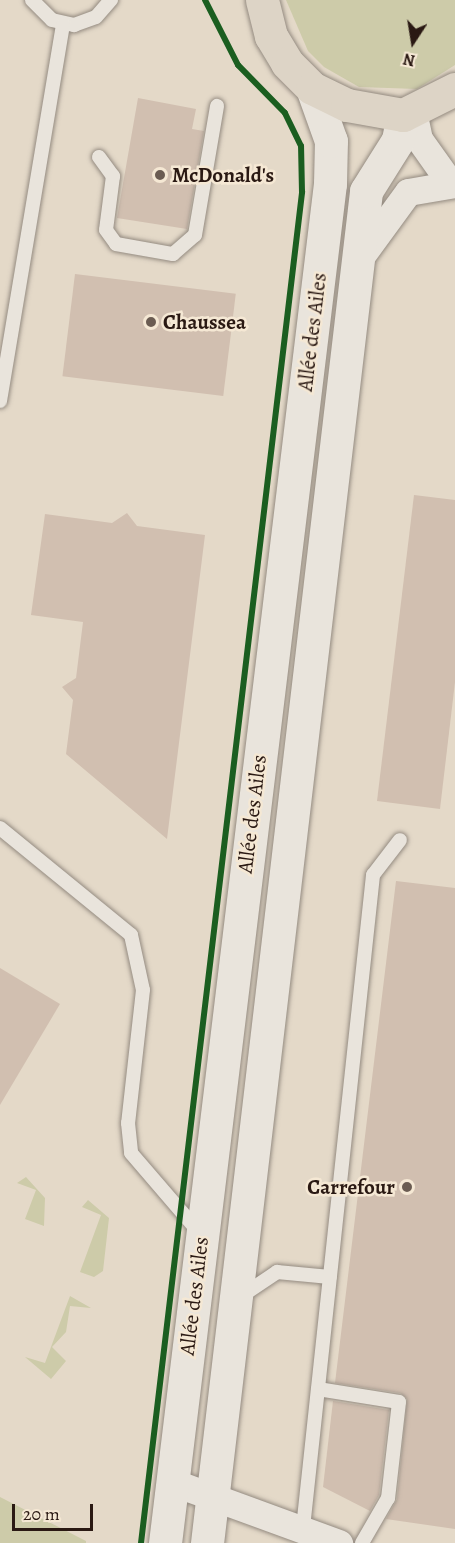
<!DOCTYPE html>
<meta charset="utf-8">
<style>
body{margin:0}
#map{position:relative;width:455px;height:1543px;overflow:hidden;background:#e4d9c8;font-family:Alegreya,serif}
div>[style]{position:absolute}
.green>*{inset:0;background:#cdcba9}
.building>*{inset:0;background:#d1bfb0;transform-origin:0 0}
.roads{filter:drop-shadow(0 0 2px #948b81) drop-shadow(0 0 2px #948b81)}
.lane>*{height:14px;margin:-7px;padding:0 7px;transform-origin:7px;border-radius:7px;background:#e9e4dc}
.street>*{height:27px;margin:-13.5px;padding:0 13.5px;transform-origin:13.5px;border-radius:13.5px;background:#e9e4dc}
.secondary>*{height:33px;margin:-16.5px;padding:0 16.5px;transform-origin:16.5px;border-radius:16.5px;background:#e9e4dc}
.primary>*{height:33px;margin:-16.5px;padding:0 16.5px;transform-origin:16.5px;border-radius:16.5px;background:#ddd4c6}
.cycleway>*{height:6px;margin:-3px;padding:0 3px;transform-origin:3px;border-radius:3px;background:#1b5e20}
.dots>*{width:16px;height:16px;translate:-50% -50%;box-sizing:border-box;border:3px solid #f5e8d4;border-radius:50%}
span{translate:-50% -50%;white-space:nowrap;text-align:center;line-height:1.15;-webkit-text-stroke:5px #f5e8d4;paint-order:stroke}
.poi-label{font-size:21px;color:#2a1913;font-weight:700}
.left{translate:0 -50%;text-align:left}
.right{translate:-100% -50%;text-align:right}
.street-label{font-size:21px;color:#2a1913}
.north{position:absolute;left:383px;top:12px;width:60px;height:60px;-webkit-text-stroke:4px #f5e8d4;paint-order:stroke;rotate:192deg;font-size:16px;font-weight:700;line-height:24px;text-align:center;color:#2a1913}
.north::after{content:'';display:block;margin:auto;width:21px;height:27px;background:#2a1913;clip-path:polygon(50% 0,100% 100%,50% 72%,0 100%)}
.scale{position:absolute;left:12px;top:1504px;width:81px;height:27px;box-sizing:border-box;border:3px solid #2a1913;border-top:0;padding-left:8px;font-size:18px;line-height:21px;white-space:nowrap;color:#2a1913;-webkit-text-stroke:4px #f5e8d4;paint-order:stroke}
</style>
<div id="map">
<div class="green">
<div style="clip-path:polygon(286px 0,455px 0,455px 65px,417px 89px,359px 87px,324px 67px,308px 51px)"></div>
<div style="clip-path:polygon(26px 1177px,45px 1198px,44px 1226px,25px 1219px,36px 1190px,17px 1183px)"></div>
<div style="clip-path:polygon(88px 1200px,109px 1218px,103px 1271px,94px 1277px,80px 1272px,101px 1215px,82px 1207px)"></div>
<div style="clip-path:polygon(70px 1296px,91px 1308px,70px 1306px,66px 1332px,52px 1347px,66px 1361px,51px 1379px,25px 1357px,45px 1363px)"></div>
<div style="clip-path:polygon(0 1497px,86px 1541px,86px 1543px,0 1543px)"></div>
</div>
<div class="building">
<div style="clip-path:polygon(138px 98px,196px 109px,192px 129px,204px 131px,187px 229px,117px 218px)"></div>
<div style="left:75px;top:274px;width:162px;height:103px;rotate:7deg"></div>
<div style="clip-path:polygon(414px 495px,455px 500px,455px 682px,440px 809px,377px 801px)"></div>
<div style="clip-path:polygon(127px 513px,137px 526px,205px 535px,167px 839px,66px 754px,73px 700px,62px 687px,76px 678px,83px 622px,31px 615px,45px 514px,112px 523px)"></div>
<div style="clip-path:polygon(396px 881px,455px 888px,455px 1529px,386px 1519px,397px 1499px,407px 1399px,400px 1393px,335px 1383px)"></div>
<div style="clip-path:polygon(0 968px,60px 1004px,0 1105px)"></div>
<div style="clip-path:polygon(333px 1401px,389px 1410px,379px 1495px,370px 1511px,323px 1487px)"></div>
</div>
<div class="roads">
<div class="lane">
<div style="left:32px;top:0;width:28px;rotate:45deg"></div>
<div style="left:52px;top:20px;width:23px;rotate:13deg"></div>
<div style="left:74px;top:25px;width:23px;rotate:-20deg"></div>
<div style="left:96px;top:17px;width:23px;rotate:-49deg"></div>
<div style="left:99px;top:157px;width:24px;rotate:54deg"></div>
<div style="left:113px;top:176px;width:54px;rotate:97.4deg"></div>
<div style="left:106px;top:230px;width:17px;rotate:54deg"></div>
<div style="left:116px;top:244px;width:58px;rotate:10deg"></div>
<div style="left:173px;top:254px;width:29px;rotate:-41deg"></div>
<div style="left:195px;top:235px;width:131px;rotate:-80.3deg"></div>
<div style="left:0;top:401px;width:382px;rotate:-80.5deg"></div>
<div style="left:0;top:828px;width:169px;rotate:39.2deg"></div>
<div style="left:131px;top:935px;width:56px;rotate:77.7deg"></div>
<div style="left:143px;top:990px;width:134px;rotate:96.4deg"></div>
<div style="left:128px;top:1123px;width:30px;rotate:84deg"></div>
<div style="left:131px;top:1153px;width:103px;rotate:49.3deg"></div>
<div style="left:240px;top:1297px;width:45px;rotate:-34deg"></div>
<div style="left:277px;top:1272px;width:53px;rotate:5.4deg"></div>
<div style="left:318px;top:1389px;width:82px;rotate:9.1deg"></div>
<div style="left:399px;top:1402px;width:97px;rotate:96.5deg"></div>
<div style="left:388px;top:1498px;width:52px;rotate:120deg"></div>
<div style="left:303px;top:1528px;width:657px;rotate:-83.88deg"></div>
<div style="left:373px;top:875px;width:44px;rotate:-52.4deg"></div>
</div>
<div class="street">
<div style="left:413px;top:111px;width:29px;rotate:78deg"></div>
<div style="left:419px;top:139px;width:55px;rotate:54.6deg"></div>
<div style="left:362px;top:255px;width:78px;rotate:-53.9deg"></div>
<div style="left:408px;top:192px;width:48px;rotate:-9.7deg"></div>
<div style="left:172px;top:1482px;width:178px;rotate:20.1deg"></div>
</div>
<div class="secondary">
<div style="left:165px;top:1543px;width:1369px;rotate:-83.08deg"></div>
<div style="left:330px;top:184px;width:43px;rotate:-88.7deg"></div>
<div style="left:331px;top:141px;width:56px;rotate:-109.7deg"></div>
<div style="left:207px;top:1543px;width:1361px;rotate:-83.29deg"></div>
<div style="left:366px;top:191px;width:60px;rotate:-57.9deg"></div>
<div style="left:398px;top:140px;width:25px;rotate:-79deg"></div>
</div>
<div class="primary">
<div style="left:262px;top:0;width:37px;rotate:76deg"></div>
<div style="left:271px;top:36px;width:31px;rotate:59deg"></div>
<div style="left:287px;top:63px;width:35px;rotate:45deg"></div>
<div style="left:312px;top:88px;width:39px;rotate:26deg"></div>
<div style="left:347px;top:105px;width:57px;rotate:10.1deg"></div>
<div style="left:403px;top:115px;width:58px;rotate:-26.6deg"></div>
</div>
</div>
<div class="cycleway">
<div style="left:141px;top:1543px;width:1361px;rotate:-83.2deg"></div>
<div style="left:302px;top:192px;width:46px;rotate:-91.2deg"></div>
<div style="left:301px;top:146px;width:37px;rotate:-116deg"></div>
<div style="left:285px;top:113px;width:67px;rotate:-134.4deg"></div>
<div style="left:238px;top:65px;width:73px;rotate:-116.9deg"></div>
</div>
<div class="dots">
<div style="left:160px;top:175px;background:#6b5c52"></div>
<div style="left:151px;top:322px;background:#6b5c52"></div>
<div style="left:407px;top:1187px;background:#6b5c52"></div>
</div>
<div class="poi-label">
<span class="left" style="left:172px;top:175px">McDonald's</span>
<span class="left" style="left:163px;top:322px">Chaussea</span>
<span class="right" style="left:395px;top:1187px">Carrefour</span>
</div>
<div class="street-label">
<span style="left:312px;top:332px;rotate:-83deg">Allée des Ailes</span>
<span style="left:252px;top:814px;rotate:-83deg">Allée des Ailes</span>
<span style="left:194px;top:1296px;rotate:-83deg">Allée des Ailes</span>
</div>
<div class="north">N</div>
<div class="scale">20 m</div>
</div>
